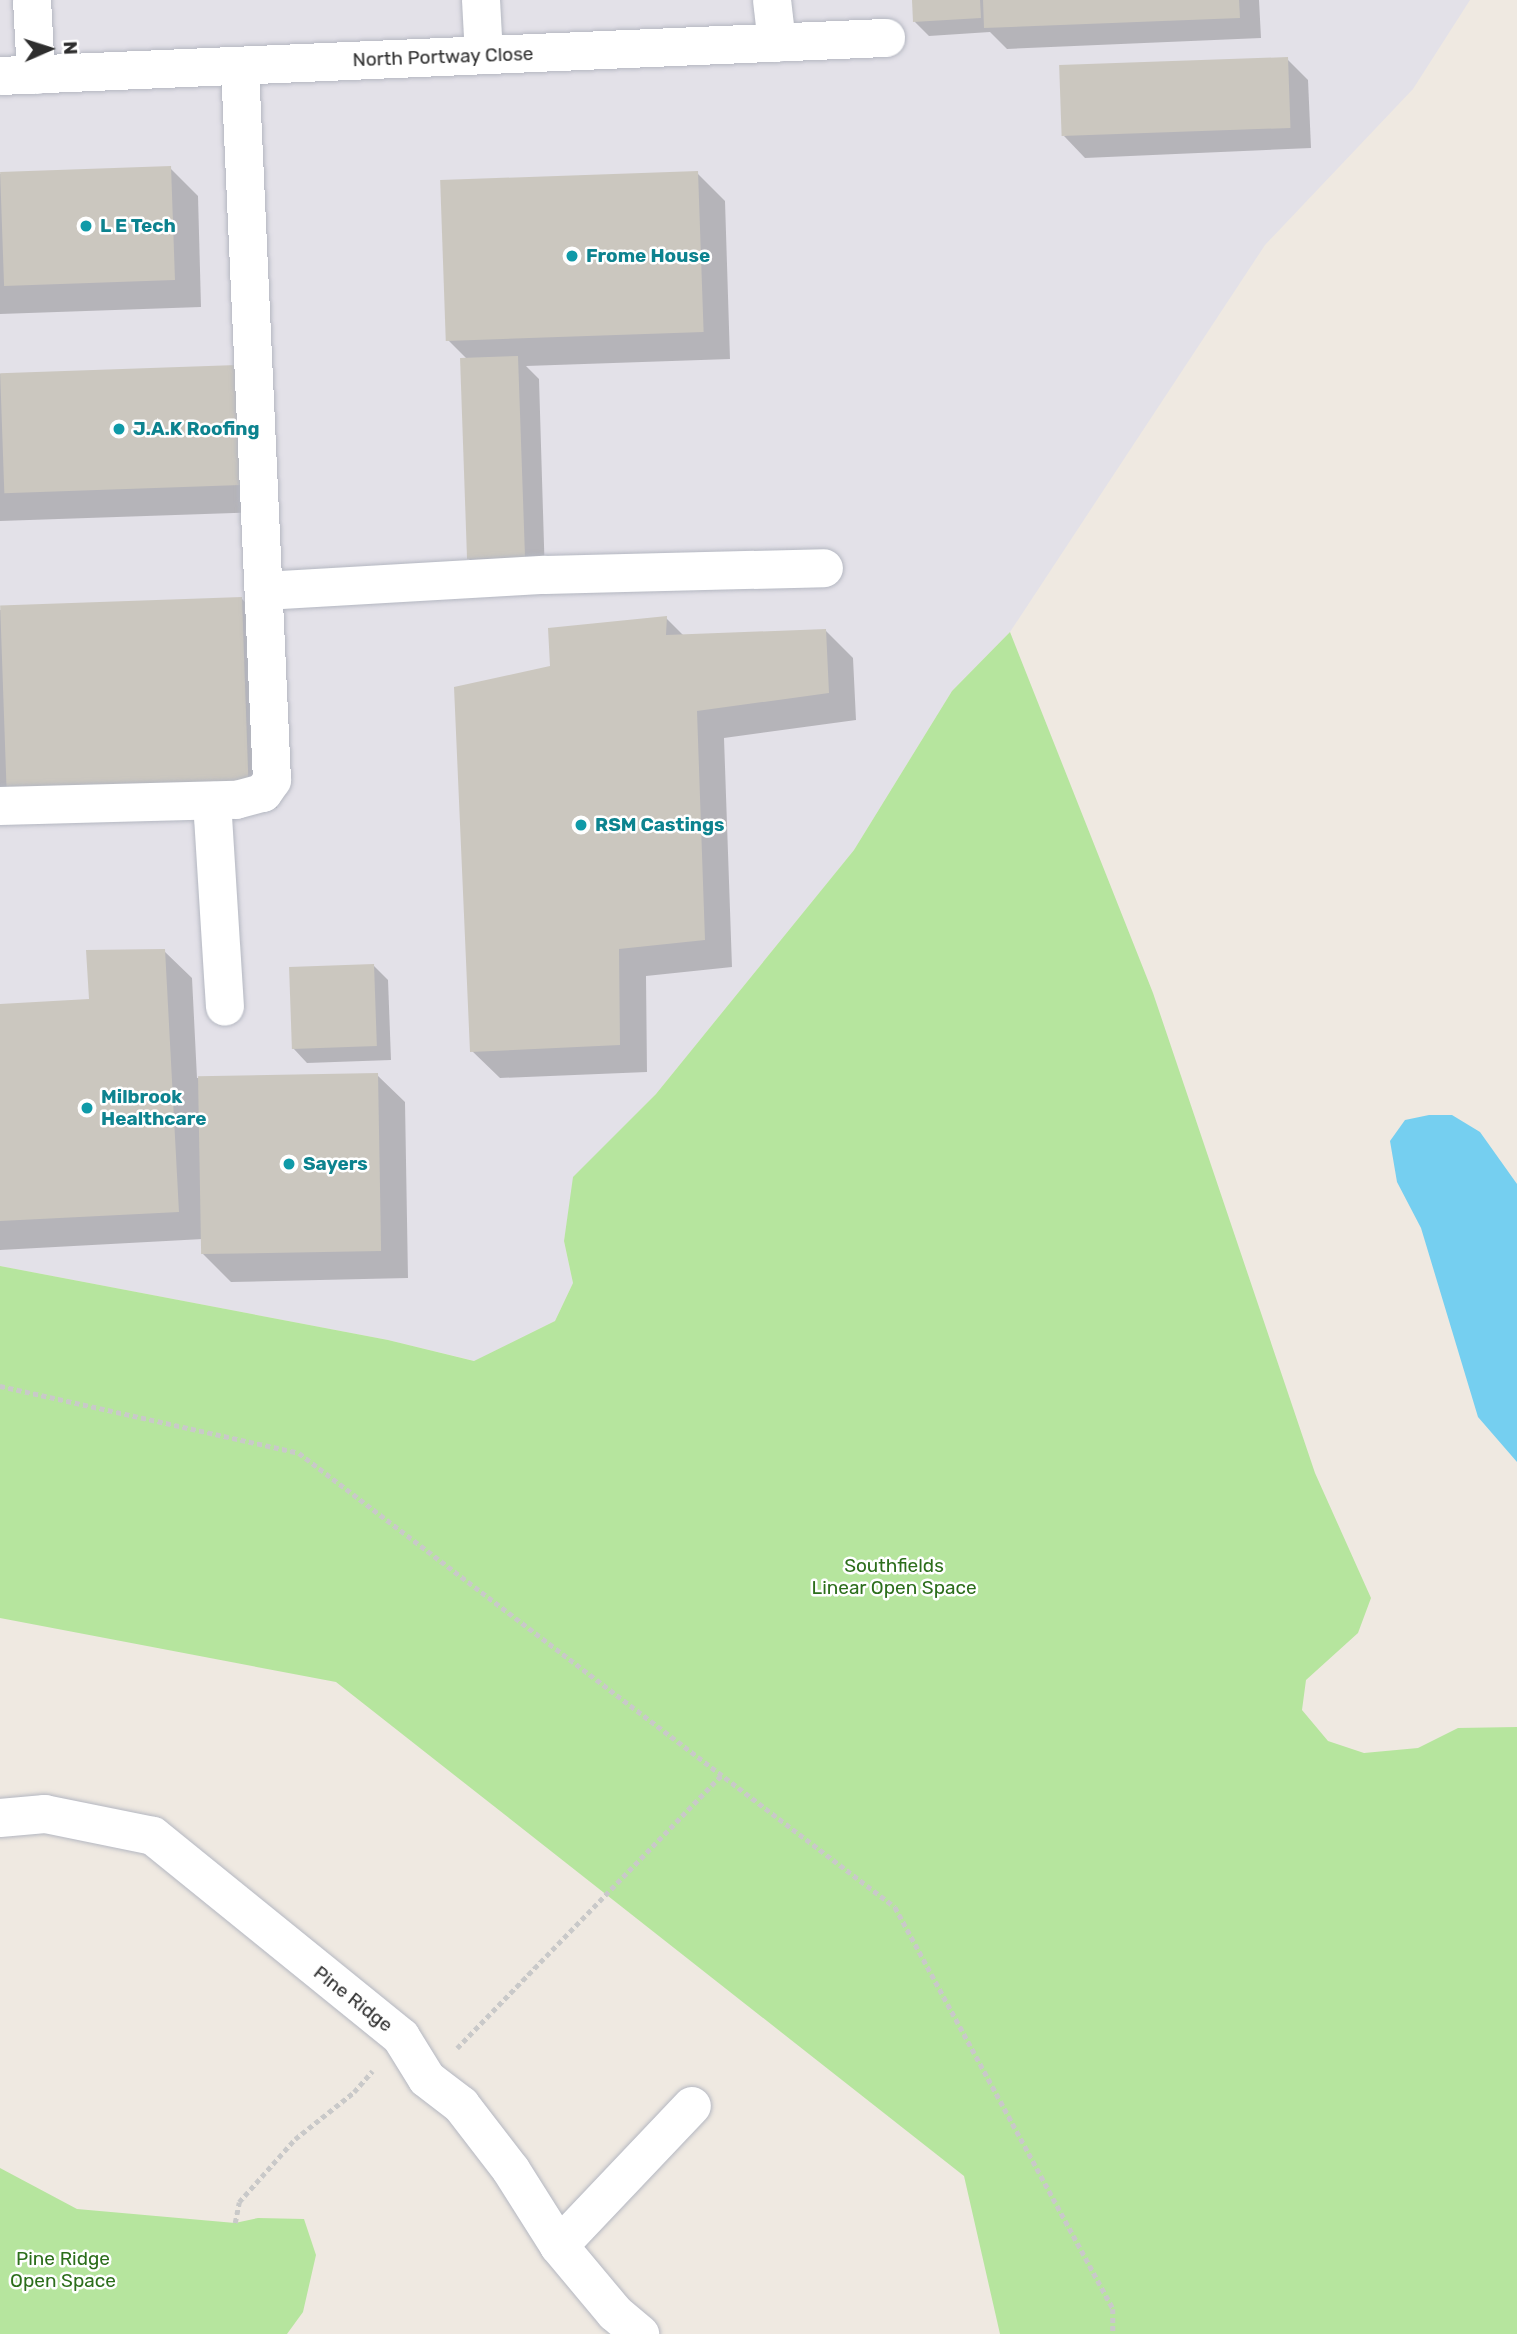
<!DOCTYPE html>
<style>
body{margin:0}
#map{position:relative;width:1517px;height:2334px;overflow:hidden;background:#efe9e1;font-family:Rubik,sans-serif}
div>[style]{position:absolute}
.industrial>*{inset:0;background:#e3e1e8}
.green>*{inset:0;background:#b6e59e}
.water>*{inset:0;background:#75cff0}
.shadow>*{inset:0;background:#0003}
.building>*{inset:0;background:#cbc7bf;transform-origin:0 0}
.path>*{height:4.5px;margin-top:-2.25px;transform-origin:0;background:repeating-linear-gradient(90deg,#c9c9c9 0 5px,transparent 0 8.5px)}
.roads{filter:drop-shadow(0 0 2px #b4b7c1) drop-shadow(0 0 2px #b4b7c1)}
.minor>*{height:38px;margin:-19px;padding:0 19px;transform-origin:19px;border-radius:19px;background:#fff}
.dots>*{width:19px;height:19px;translate:-50% -50%;box-sizing:border-box;border:4px solid #fff;border-radius:50%}
span{translate:-50% -50%;white-space:nowrap;text-align:center;line-height:1.15;-webkit-text-stroke:5px #fff;paint-order:stroke}
.street-label{font-size:19px;color:#2e2e2e}
.culture-label{font-size:19px;color:#0d838f;font-weight:700}
.left{translate:0 -50%;text-align:left}
.park-label{font-size:19px;color:#2c6e1b}
.north{position:absolute;left:14px;top:14px;width:70px;height:70px;-webkit-text-stroke:5px #fff;paint-order:stroke;rotate:87deg;font-size:19px;font-weight:700;line-height:28px;text-align:center;color:#2e2e2e}
.north::after{content:'';display:block;margin:auto;width:24px;height:32px;background:#2e2e2e;clip-path:polygon(50% 0,100% 100%,50% 72%,0 100%)}
</style>
<div id="map">
<div class="industrial">
<div style="clip-path:polygon(0 0,1470px 0,1413px 89px,1265px 245px,1010px 632px,952px 691px,854px 850px,656px 1094px,574px 1177px,564px 1241px,573px 1283px,555px 1321px,475px 1361px,388px 1340px,0 1266px)"></div>
</div>
<div class="green">
<div style="clip-path:polygon(1010px 632px,1153px 993px,1315px 1473px,1371px 1598px,1358px 1633px,1306px 1680px,1302px 1710px,1328px 1741px,1364px 1753px,1418px 1748px,1458px 1728px,1517px 1727px,1517px 2334px,1000px 2334px,964px 2176px,336px 1682px,0 1618px,0 1266px,388px 1340px,474px 1361px,555px 1321px,573px 1283px,564px 1241px,573px 1177px,656px 1094px,854px 850px,952px 691px)"></div>
<div style="clip-path:polygon(0 2168px,77px 2209px,235px 2223px,258px 2218px,304px 2219px,316px 2255px,303px 2312px,287px 2334px,0 2334px)"></div>
</div>
<div class="water">
<div style="clip-path:polygon(1429px 1115px,1452px 1115px,1480px 1132px,1517px 1184px,1517px 1462px,1478px 1417px,1421px 1228px,1397px 1182px,1390px 1141px,1405px 1120px)"></div>
</div>
<div class="shadow">
<div style="clip-path:polygon(914px 0,1259px 0,1261px 38px,1007px 49px,990px 32px,929px 36px,915px 22px)"></div>
<div style="clip-path:polygon(1287px 59px,1308px 80px,1311px 148px,1085px 158px,1064px 136px)"></div>
<div style="clip-path:polygon(170px 168px,198px 196px,201px 307px,0 314px,0 174px)"></div>
<div style="clip-path:polygon(697px 173px,725px 201px,730px 359px,526px 366px,539px 379px,545px 578px,489px 580px,468px 558px,467px 359px,448px 340px)"></div>
<div style="clip-path:polygon(0 374px,264px 394px,267px 512px,0 521px)"></div>
<div style="clip-path:polygon(242px 599px,269px 627px,277px 808px,0 820px,0 610px)"></div>
<div style="clip-path:polygon(666px 618px,684px 636px,826px 631px,853px 658px,856px 720px,724px 738px,732px 967px,646px 976px,647px 1072px,500px 1078px,472px 1051px,551px 667px)"></div>
<div style="clip-path:polygon(164px 951px,192px 978px,197px 1078px,377px 1075px,405px 1102px,408px 1278px,231px 1282px,203px 1254px,203px 1239px,0 1250px,0 1006px,91px 1001px)"></div>
<div style="clip-path:polygon(374px 966px,388px 980px,391px 1060px,307px 1063px,293px 1048px)"></div>
</div>
<div class="building">
<div style="clip-path:polygon(912px 0,980px 0,981px 18px,913px 22px)"></div>
<div style="clip-path:polygon(983px 0,1239px 0,1240px 18px,984px 28px)"></div>
<div style="left:1288px;top:57px;width:71px;height:229px;rotate:88deg"></div>
<div style="left:171px;top:166px;width:114px;height:171px;rotate:88deg"></div>
<div style="left:698px;top:171px;width:161px;height:258px;rotate:88deg"></div>
<div style="left:518px;top:356px;width:201px;height:58px;rotate:88deg"></div>
<div style="left:237px;top:365px;width:120px;height:237px;rotate:88deg"></div>
<div style="left:242px;top:597px;width:184px;height:242px;rotate:88deg"></div>
<div style="clip-path:polygon(667px 616px,666px 635px,826px 629px,829px 693px,697px 711px,705px 940px,619px 949px,620px 1045px,470px 1052px,454px 687px,550px 666px,548px 628px)"></div>
<div style="clip-path:polygon(165px 949px,179px 1212px,0 1221px,0 1004px,89px 999px,86px 950px)"></div>
<div style="left:374px;top:964px;width:82px;height:85px;rotate:88deg"></div>
<div style="left:378px;top:1073px;width:178px;height:180px;rotate:89deg"></div>
</div>
<div class="path">
<div style="left:0;top:1386px;width:306px;rotate:12.6deg"></div>
<div style="left:299px;top:1453px;width:749px;rotate:37.3deg"></div>
<div style="left:895px;top:1907px;width:457px;rotate:61.5deg"></div>
<div style="left:1113px;top:2309px;width:25px;rotate:90deg"></div>
<div style="left:457px;top:2048px;width:379px;rotate:-45.9deg"></div>
<div style="left:235px;top:2223px;width:21px;rotate:-79deg"></div>
<div style="left:239px;top:2202px;width:84px;rotate:-48.4deg"></div>
<div style="left:295px;top:2139px;width:75px;rotate:-38.5deg"></div>
<div style="left:354px;top:2092px;width:28px;rotate:-49deg"></div>
</div>
<div class="roads">
<div class="minor">
<div style="left:32px;top:0;width:75px;rotate:86.9deg"></div>
<div style="left:481px;top:0;width:55px;rotate:86.9deg"></div>
<div style="left:772px;top:0;width:43px;rotate:83.4deg"></div>
<div style="left:0;top:76px;width:887px;rotate:-2.46deg"></div>
<div style="left:264px;top:591px;width:281px;rotate:-3.3deg"></div>
<div style="left:545px;top:575px;width:279px;rotate:-1.4deg"></div>
<div style="left:212px;top:801px;width:206px;rotate:86.4deg"></div>
<div style="left:0;top:806px;width:236px;rotate:-1.5deg"></div>
<div style="left:236px;top:800px;width:28px;rotate:-15deg"></div>
<div style="left:263px;top:793px;width:16px;rotate:-55deg"></div>
<div style="left:272px;top:780px;width:715px;rotate:-92.57deg"></div>
<div style="left:0;top:1818px;width:45px;rotate:-5.1deg"></div>
<div style="left:45px;top:1814px;width:110px;rotate:11.5deg"></div>
<div style="left:153px;top:1836px;width:319px;rotate:39deg"></div>
<div style="left:401px;top:2037px;width:49px;rotate:58.2deg"></div>
<div style="left:427px;top:2079px;width:43px;rotate:37.4deg"></div>
<div style="left:461px;top:2105px;width:82px;rotate:52.4deg"></div>
<div style="left:511px;top:2170px;width:90px;rotate:57.7deg"></div>
<div style="left:559px;top:2246px;width:87px;rotate:50.1deg"></div>
<div style="left:615px;top:2313px;width:33px;rotate:40deg"></div>
<div style="left:559px;top:2246px;width:193px;rotate:-46.5deg"></div>
</div>
</div>
<div class="dots">
<div style="left:86px;top:226px;background:#0f9aa8"></div>
<div style="left:572px;top:256px;background:#0f9aa8"></div>
<div style="left:119px;top:429px;background:#0f9aa8"></div>
<div style="left:581px;top:825px;background:#0f9aa8"></div>
<div style="left:87px;top:1108px;background:#0f9aa8"></div>
<div style="left:289px;top:1164px;background:#0f9aa8"></div>
</div>
<div class="street-label">
<span style="left:443px;top:57px;rotate:-2deg">North Portway Close</span>
<span style="left:353px;top:1999px;rotate:38deg">Pine Ridge</span>
</div>
<div class="culture-label">
<span class="left" style="left:100px;top:226px">L E Tech</span>
<span class="left" style="left:586px;top:256px">Frome House</span>
<span class="left" style="left:133px;top:429px">J.A.K Roofing</span>
<span class="left" style="left:595px;top:825px">RSM Castings</span>
<span class="left" style="left:101px;top:1108px">Milbrook<br>Healthcare</span>
<span class="left" style="left:303px;top:1164px">Sayers</span>
</div>
<div class="park-label">
<span style="left:894px;top:1577px">Southfields<br>Linear Open Space</span>
<span style="left:63px;top:2270px">Pine Ridge<br>Open Space</span>
</div>
<div class="north">N</div>
</div>
